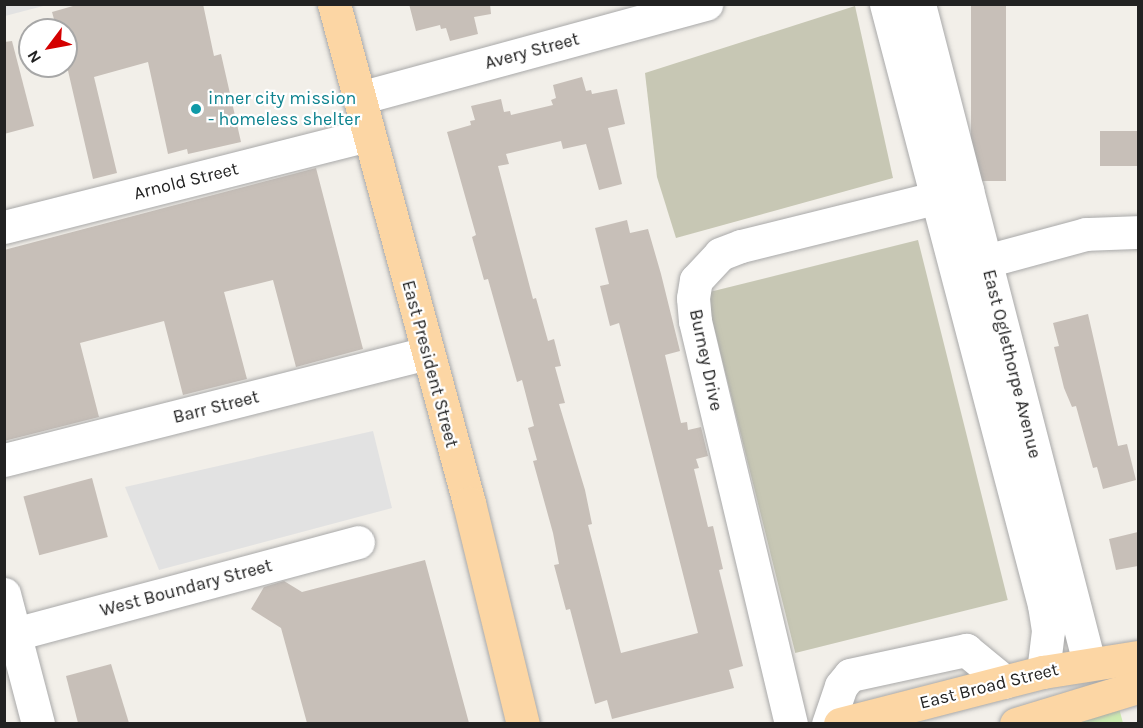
<!DOCTYPE html>
<style>
body{margin:0}
#map{position:relative;width:1143px;height:728px;overflow:hidden;background:#f2efe9;font-family:Karla,sans-serif}
div>[style]{position:absolute}
.construction>*{inset:0;background:#c7c7b4;transform-origin:0 0}
.grass>*{inset:0;background:#cdebb0}
.parking>*{inset:0;background:#e2e2e2}
.building>*{inset:0;background:#c7bfb8;transform-origin:0 0}
.roads{filter:drop-shadow(0 0 2px #a9a9a9) drop-shadow(0 0 2px #a9a9a9)}
.minor>*{height:33px;margin:-16.5px;padding:0 16.5px;transform-origin:16.5px;border-radius:16.5px;background:#fff}
.major>*{height:33px;margin:-16.5px;padding:0 16.5px;transform-origin:16.5px;border-radius:16.5px;background:#fcd6a4}
.dots>*{width:16px;height:16px;translate:-50% -50%;box-sizing:border-box;border:3px solid #fff;border-radius:50%}
span{translate:-50% -50%;white-space:nowrap;text-align:center;line-height:1.15;-webkit-text-stroke:4.5px #fff;paint-order:stroke}
.street-label{font-size:18px;color:#222}
.culture-label{font-size:18px;color:#0d838f}
.left{translate:0 -50%;text-align:left}
.frame{position:absolute;inset:0;border:6px solid #222;pointer-events:none}
.north{position:absolute;left:18px;top:18px;width:60px;height:60px;box-sizing:border-box;background:#fff;border:2px solid #a7a7a7;border-radius:50%;rotate:238deg;font-size:16px;font-weight:700;line-height:24px;text-align:center;color:#222}
.north::after{content:'';display:block;margin:auto;width:21px;height:27px;background:#d40000;clip-path:polygon(50% 0,100% 100%,50% 72%,0 100%)}
</style>
<div id="map">
<div class="construction">
<div style="clip-path:polygon(855px 6px,893px 178px,676px 238px,657px 177px,645px 73px)"></div>
<div style="left:918px;top:240px;width:371px;height:219px;rotate:76deg"></div>
</div>
<div class="grass">
<div style="clip-path:polygon(1119px 708px,1123px 723px,1072px 724px)"></div>
</div>
<div class="parking">
<div style="clip-path:polygon(10px 5px,10px 4px,47px 5px,5px 16px,5px 6px)"></div>
<div style="clip-path:polygon(373px 431px,392px 508px,159px 570px,125px 487px)"></div>
</div>
<div class="building">
<div style="clip-path:polygon(80px 4px,203px 4px,214px 56px,221px 54px,241px 142px,188px 154px,187px 149px,168px 154px,148px 62px,94px 77px,117px 173px,93px 179px,66px 62px,66px 30px,57px 30px,52px 12px)"></div>
<div style="clip-path:polygon(409px 4px,490px 4px,491px 14px,474px 17px,478px 34px,450px 41px,446px 28px,441px 29px,440px 25px,416px 31px)"></div>
<div style="left:971px;top:4px;width:35px;height:177px"></div>
<div style="clip-path:polygon(12px 41px,34px 126px,4px 134px,4px 42px)"></div>
<div style="clip-path:polygon(582px 77px,586px 91px,591px 90px,592px 94px,617px 89px,625px 124px,608px 128px,622px 184px,599px 190px,586px 144px,563px 149px,561px 141px,506px 154px,509px 164px,498px 166px,533px 299px,536px 298px,548px 341px,554px 339px,561px 366px,555px 367px,565px 403px,559px 404px,585px 490px,592px 524px,588px 525px,621px 653px,698px 633px,619px 323px,610px 326px,600px 286px,609px 284px,595px 228px,627px 220px,630px 233px,648px 229px,661px 274px,680px 351px,665px 355px,681px 423px,687px 422px,688px 430px,701px 427px,708px 456px,696px 459px,699px 468px,694px 469px,708px 527px,713px 526px,723px 569px,719px 570px,743px 666px,729px 670px,734px 688px,612px 719px,607px 700px,595px 704px,570px 609px,566px 610px,554px 565px,559px 564px,553px 533px,533px 461px,537px 460px,528px 428px,534px 426px,522px 380px,517px 382px,488px 279px,484px 280px,472px 237px,476px 235px,447px 132px,471px 125px,470px 121px,475px 120px,471px 106px,501px 99px,504px 112px,510px 111px,511px 115px,553px 105px,551px 100px,556px 98px,553px 85px)"></div>
<div style="left:1138px;top:131px;width:35px;height:38px;rotate:90deg"></div>
<div style="clip-path:polygon(316px 168px,363px 349px,296px 367px,273px 280px,224px 292px,247px 379px,183px 395px,164px 321px,80px 343px,99px 417px,4px 441px,4px 250px)"></div>
<div style="clip-path:polygon(1088px 314px,1118px 446px,1127px 444px,1136px 480px,1103px 489px,1097px 467px,1093px 468px,1076px 406px,1072px 407px,1064px 388px,1054px 347px,1059px 346px,1053px 323px)"></div>
<div style="left:92px;top:478px;width:61px;height:71px;rotate:75deg"></div>
<div style="clip-path:polygon(1138px 532px,1138px 566px,1116px 570px,1109px 539px)"></div>
<div style="clip-path:polygon(425px 560px,469px 723px,307px 723px,281px 628px,251px 609px,264px 587px,284px 581px,302px 592px)"></div>
<div style="clip-path:polygon(111px 664px,129px 723px,78px 723px,66px 676px)"></div>
</div>
<div class="roads">
<div class="minor">
<div style="left:886px;top:4px;width:621px;rotate:75.27deg"></div>
<div style="left:1044px;top:605px;width:26px;rotate:81deg"></div>
<div style="left:1048px;top:631px;width:41px;rotate:97deg"></div>
<div style="left:919px;top:4px;width:681px;rotate:75.53deg"></div>
<div style="left:359px;top:98px;width:360px;rotate:-15.2deg"></div>
<div style="left:4px;top:227px;width:375px;rotate:-14.2deg"></div>
<div style="left:986px;top:261px;width:104px;rotate:-15.1deg"></div>
<div style="left:1086px;top:234px;width:52px;rotate:-2.2deg"></div>
<div style="left:4px;top:460px;width:436px;rotate:-14.2deg"></div>
<div style="left:4px;top:594px;width:134px;rotate:75.3deg"></div>
<div style="left:15px;top:634px;width:355px;rotate:-15deg"></div>
<div style="left:791px;top:724px;width:414px;rotate:-103.4deg"></div>
<div style="left:695px;top:321px;width:23px;rotate:-95deg"></div>
<div style="left:693px;top:298px;width:18px;rotate:-81deg"></div>
<div style="left:696px;top:280px;width:35px;rotate:-47deg"></div>
<div style="left:720px;top:254px;width:22px;rotate:-21deg"></div>
<div style="left:741px;top:246px;width:233px;rotate:-13.9deg"></div>
<div style="left:828px;top:724px;width:40px;rotate:-71.1deg"></div>
<div style="left:841px;top:686px;width:14px;rotate:-51deg"></div>
<div style="left:850px;top:675px;width:119px;rotate:-12.2deg"></div>
<div style="left:966px;top:650px;width:50px;rotate:39.4deg"></div>
</div>
<div class="major">
<div style="left:334px;top:4px;width:517px;rotate:74.86deg"></div>
<div style="left:469px;top:503px;width:228px;rotate:76.3deg"></div>
<div style="left:840px;top:724px;width:210px;rotate:-14.4deg"></div>
<div style="left:1043px;top:672px;width:96px;rotate:-9deg"></div>
<div style="left:1016px;top:724px;width:127px;rotate:-16.9deg"></div>
</div>
</div>
<div class="dots">
<div style="left:196px;top:109px;background:#0f9aa8"></div>
</div>
<div class="street-label">
<span style="left:532px;top:51px;rotate:-15deg">Avery Street</span>
<span style="left:186px;top:181px;rotate:-14deg">Arnold Street</span>
<span style="left:706px;top:360px;rotate:78deg">Burney Drive</span>
<span style="left:430px;top:364px;rotate:75deg">East President Street</span>
<span style="left:1012px;top:364px;rotate:76deg">East Oglethorpe Avenue</span>
<span style="left:216px;top:407px;rotate:-14deg">Barr Street</span>
<span style="left:186px;top:588px;rotate:-15deg">West Boundary Street</span>
<span style="left:989px;top:686px;rotate:-14deg">East Broad Street</span>
</div>
<div class="culture-label">
<span class="left" style="left:208px;top:109px">inner city mission<br>- homeless shelter</span>
</div>
<div class="frame"></div>
<div class="north">N</div>
</div>
